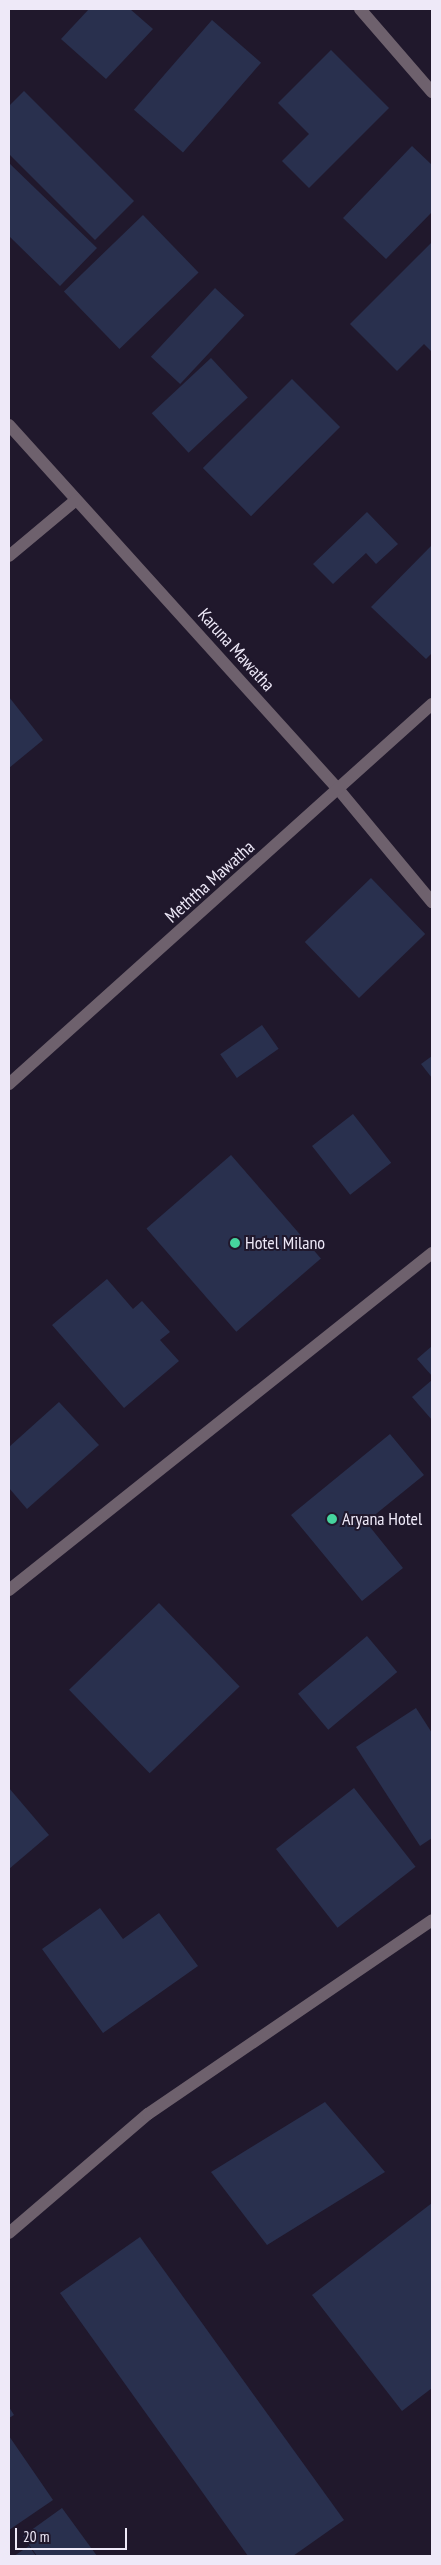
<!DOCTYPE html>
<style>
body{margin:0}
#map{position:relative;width:441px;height:2565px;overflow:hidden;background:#20182c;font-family:"PT Sans Narrow",sans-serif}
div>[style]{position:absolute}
.building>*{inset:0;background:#29304e;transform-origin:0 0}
.minor>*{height:12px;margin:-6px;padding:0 6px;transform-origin:6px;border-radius:6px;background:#6e616d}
.dots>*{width:14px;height:14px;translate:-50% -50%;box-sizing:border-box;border:2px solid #20182c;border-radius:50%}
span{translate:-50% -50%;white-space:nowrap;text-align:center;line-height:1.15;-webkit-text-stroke:4px #20182c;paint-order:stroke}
.street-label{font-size:18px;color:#eee9f8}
.poi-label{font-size:18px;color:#eee9f8}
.left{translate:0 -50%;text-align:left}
.frame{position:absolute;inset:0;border:10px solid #eee9f8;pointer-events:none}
.scale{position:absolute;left:15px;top:2528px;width:112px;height:22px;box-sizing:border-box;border:2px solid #eee9f8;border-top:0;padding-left:6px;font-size:15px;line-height:18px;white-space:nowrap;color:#eee9f8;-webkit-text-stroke:4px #20182c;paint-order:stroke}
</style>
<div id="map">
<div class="building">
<div style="clip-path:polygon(89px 9px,130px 9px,153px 29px,106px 79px,61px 39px)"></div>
<div style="left:212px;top:20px;width:65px;height:119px;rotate:41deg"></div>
<div style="clip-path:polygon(331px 50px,389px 108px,309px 188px,282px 161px,309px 134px,278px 103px)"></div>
<div style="clip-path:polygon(24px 91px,134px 201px,95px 240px,9px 154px,9px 106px)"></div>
<div style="clip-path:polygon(412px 146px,432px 165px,432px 212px,386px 259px,343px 218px)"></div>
<div style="clip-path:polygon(9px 163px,97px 248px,60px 286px,9px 236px)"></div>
<div style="left:143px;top:215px;width:80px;height:110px;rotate:46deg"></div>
<div style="clip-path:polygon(432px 242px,432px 352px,424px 344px,397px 371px,350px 324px)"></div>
<div style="left:215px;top:288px;width:40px;height:94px;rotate:43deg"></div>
<div style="left:211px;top:358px;width:54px;height:81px;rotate:47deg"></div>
<div style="left:292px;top:379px;width:68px;height:126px;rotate:45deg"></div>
<div style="clip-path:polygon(367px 512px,398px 544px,376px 564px,366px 553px,333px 584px,313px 564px)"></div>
<div style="clip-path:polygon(432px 545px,432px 653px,426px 659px,371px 607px)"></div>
<div style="clip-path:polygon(9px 697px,43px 740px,9px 768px)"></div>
<div style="left:371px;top:878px;width:78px;height:92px;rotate:46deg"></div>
<div style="left:262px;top:1025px;width:29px;height:51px;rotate:55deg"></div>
<div style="clip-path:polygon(432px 1056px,432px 1078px,421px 1064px)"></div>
<div style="left:353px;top:1114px;width:62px;height:52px;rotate:52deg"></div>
<div style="left:231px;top:1155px;width:137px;height:112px;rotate:49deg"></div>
<div style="clip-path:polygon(107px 1279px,133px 1309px,142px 1301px,170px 1332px,160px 1340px,179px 1361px,124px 1408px,52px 1325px)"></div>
<div style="clip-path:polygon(432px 1346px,432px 1376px,417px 1359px)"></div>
<div style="clip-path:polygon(432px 1380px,432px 1420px,412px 1397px)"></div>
<div style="clip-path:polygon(59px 1402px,99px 1445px,27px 1509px,9px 1488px,9px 1447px)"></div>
<div style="clip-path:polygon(390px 1434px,424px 1475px,366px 1522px,403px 1568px,362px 1601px,291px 1515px)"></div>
<div style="left:159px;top:1603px;width:116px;height:125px;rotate:46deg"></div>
<div style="left:367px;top:1636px;width:47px;height:90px;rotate:50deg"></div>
<div style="clip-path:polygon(416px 1708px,432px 1733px,432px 1838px,420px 1846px,356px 1747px)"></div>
<div style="clip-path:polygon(9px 1788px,49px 1835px,9px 1869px)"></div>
<div style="left:354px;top:1788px;width:100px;height:99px;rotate:52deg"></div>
<div style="clip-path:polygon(100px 1908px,123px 1939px,159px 1913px,198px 1966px,103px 2033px,42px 1949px)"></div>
<div style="clip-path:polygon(325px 2102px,385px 2172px,267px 2245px,211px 2172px)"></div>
<div style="clip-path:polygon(432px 2203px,432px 2388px,402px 2411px,312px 2295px)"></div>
<div style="clip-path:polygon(140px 2237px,344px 2520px,293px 2556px,248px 2556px,60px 2293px)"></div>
<div style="clip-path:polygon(9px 2407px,14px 2415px,9px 2418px)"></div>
<div style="clip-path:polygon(9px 2436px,53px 2500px,9px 2530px)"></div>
<div style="clip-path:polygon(62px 2508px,97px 2556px,37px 2556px,23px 2536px)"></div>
<div style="clip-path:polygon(29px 2546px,36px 2556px,14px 2556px)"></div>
</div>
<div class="minor">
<div style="left:360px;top:9px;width:110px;rotate:49.1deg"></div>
<div style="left:9px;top:425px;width:492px;rotate:47.9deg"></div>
<div style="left:339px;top:790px;width:146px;rotate:50.3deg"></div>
<div style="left:9px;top:556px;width:87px;rotate:-39.9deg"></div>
<div style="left:9px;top:1084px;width:569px;rotate:-41.93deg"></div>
<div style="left:9px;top:1590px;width:541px;rotate:-38.54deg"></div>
<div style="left:9px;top:2233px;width:183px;rotate:-40.6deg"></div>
<div style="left:148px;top:2114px;width:344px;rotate:-34.3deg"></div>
</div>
<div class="dots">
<div style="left:235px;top:1243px;background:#46d49e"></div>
<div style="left:332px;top:1519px;background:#46d49e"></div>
</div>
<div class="street-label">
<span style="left:236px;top:650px;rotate:48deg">Karuna Mawatha</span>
<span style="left:210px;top:882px;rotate:-42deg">Meththa Mawatha</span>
</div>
<div class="poi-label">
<span class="left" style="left:245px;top:1243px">Hotel Milano</span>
<span class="left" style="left:342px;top:1519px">Aryana Hotel</span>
</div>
<div class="frame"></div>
<div class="scale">20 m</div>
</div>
